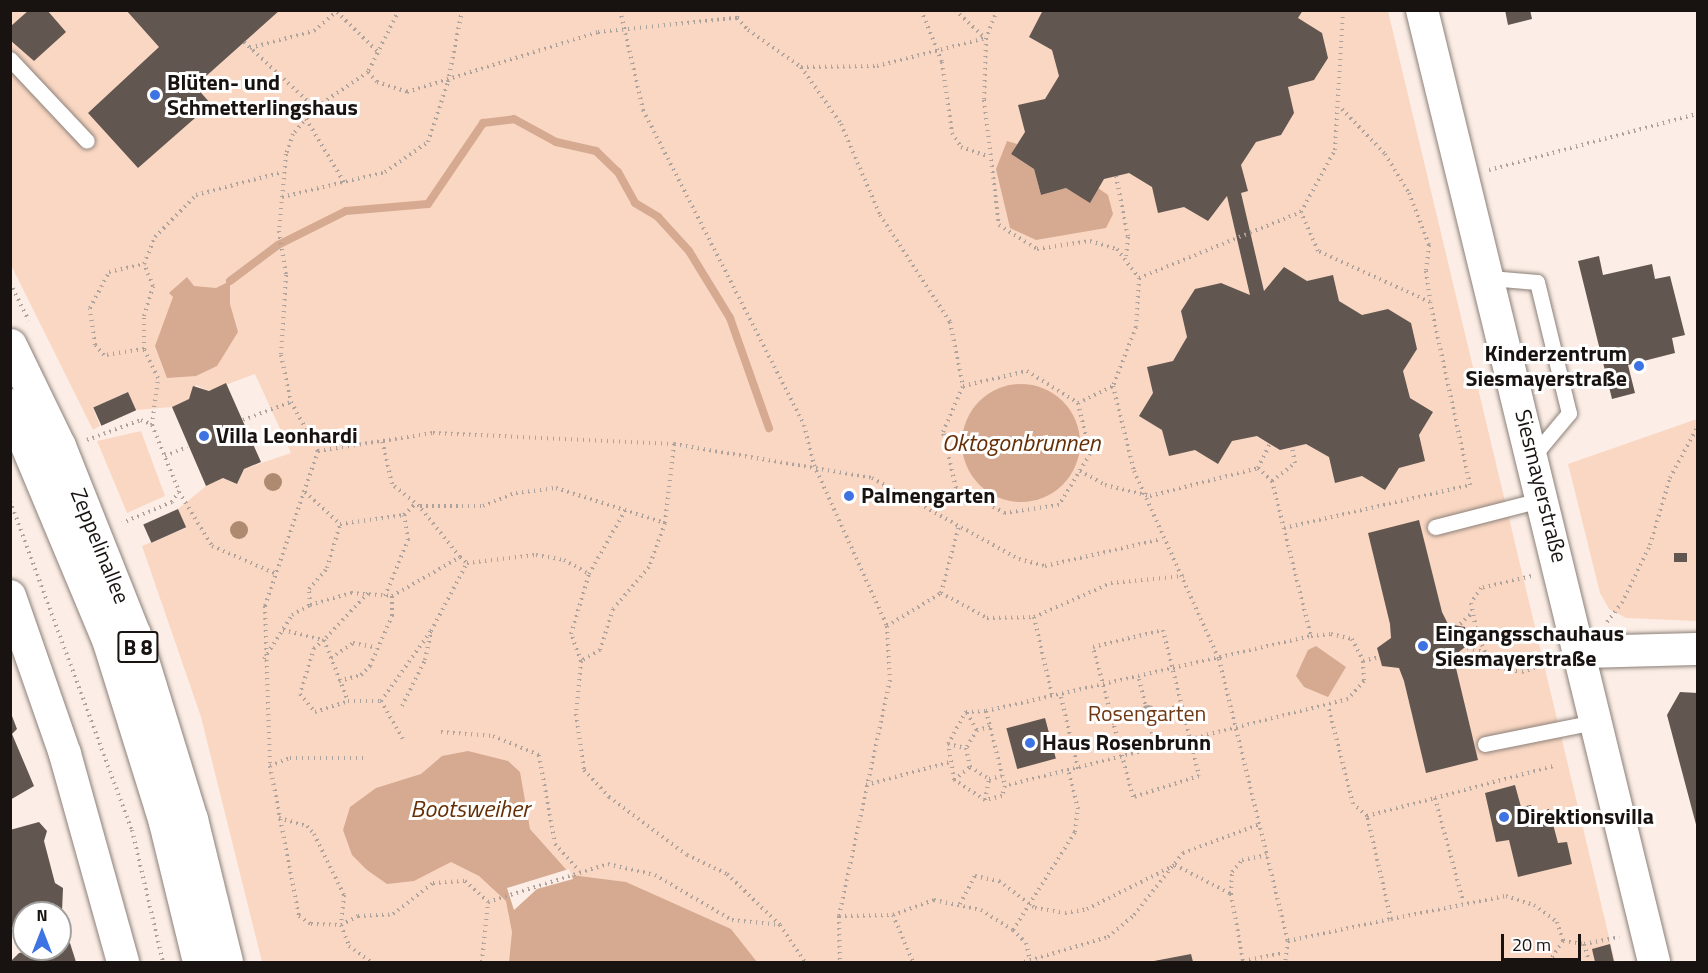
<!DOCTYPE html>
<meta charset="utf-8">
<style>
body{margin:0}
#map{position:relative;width:1708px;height:973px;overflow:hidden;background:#fceee6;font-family:"Titillium Web",sans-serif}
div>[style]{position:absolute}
.green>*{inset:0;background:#fad7c3}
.water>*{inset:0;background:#d6aa91}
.round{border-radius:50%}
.pier>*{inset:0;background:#fceee6}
.stream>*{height:8px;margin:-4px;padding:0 4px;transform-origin:4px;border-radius:4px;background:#d6aa91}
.building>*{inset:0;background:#615650;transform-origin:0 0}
.path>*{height:4px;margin-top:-2px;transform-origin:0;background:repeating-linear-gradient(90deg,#ada29c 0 1.5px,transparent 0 6px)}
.path>.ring{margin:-2px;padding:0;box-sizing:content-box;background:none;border:4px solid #ada29c;border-radius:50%}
.roads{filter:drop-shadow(0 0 2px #8c8079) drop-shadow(0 0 2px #8c8079)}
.service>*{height:15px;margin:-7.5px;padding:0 7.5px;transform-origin:7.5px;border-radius:7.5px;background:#fff}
.minor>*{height:32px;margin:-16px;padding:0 16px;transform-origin:16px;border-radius:16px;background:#fff}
.primary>*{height:33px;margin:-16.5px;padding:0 16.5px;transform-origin:16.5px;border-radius:16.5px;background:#fff}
.trees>*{width:18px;height:18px;margin:-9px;border-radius:50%;background:#ae8a71}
.dots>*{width:16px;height:16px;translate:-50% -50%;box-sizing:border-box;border:3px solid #fff;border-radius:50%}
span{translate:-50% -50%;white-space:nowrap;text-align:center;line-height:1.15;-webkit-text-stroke:6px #fff;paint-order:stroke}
.shield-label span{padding:2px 4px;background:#fff;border:2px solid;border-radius:4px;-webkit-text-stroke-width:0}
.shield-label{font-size:21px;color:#181311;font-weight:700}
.poi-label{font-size:22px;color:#181311;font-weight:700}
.left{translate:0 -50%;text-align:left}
.right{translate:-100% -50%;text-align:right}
.street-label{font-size:22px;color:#181311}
.park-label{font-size:22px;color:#6f3812}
.water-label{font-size:24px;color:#662f06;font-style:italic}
.frame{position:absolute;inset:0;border:12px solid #181311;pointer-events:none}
.north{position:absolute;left:12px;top:901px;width:60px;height:60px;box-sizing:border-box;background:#fff;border:2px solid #a3a1a0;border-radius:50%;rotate:0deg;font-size:16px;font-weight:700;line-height:24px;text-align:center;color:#181311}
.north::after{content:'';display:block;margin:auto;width:21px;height:27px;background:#3d73e3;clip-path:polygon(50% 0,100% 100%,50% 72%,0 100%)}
.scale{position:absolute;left:1501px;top:934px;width:80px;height:27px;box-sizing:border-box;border:3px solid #181311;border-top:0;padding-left:8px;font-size:18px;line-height:21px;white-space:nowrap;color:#181311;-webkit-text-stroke:4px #fff;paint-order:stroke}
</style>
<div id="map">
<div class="green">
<div style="clip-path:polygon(10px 11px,1388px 11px,1615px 962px,262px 962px,201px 717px,142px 546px,186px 528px,178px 509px,206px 486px,223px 478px,237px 484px,244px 469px,291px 453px,255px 374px,209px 391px,196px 385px,189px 399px,172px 407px,136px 410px,127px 392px,93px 408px,100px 426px,93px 430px,11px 265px)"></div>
<div style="clip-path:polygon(1697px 419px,1697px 621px,1626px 618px,1609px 609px,1600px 593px,1568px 464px)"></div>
<div style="clip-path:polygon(141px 431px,165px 496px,127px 513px,97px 441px)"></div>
</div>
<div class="water">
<div style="clip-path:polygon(1007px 141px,1017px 144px,1011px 154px,1034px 169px,1041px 195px,1066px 188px,1090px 202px,1098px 188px,1108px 195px,1113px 214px,1106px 228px,1036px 240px,1010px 228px,996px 169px)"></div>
<div style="clip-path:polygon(187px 277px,194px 286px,216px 288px,230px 281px,230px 304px,238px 332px,217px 366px,196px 376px,167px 378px,155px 346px,173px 297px,169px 293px)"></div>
<div class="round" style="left:962px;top:384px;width:118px;height:118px"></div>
<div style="clip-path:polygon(1316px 646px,1346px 667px,1328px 697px,1304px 687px,1296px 676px,1308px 650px)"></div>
<div style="clip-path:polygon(468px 751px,508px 761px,520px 772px,530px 829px,571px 875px,626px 882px,731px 929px,757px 962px,509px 962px,512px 932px,506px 901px,479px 876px,451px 862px,414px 881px,387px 884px,367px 870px,352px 855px,343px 830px,350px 807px,376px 788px,421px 774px,442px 756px)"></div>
</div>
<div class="pier">
<div style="clip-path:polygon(569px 869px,573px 879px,537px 889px,514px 910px,507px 888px)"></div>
</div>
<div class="stream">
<div style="left:230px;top:281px;width:60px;rotate:-36.9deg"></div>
<div style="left:278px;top:245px;width:76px;rotate:-26.6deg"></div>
<div style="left:346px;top:211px;width:82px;rotate:-4.9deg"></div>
<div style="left:428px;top:204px;width:98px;rotate:-55.8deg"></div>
<div style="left:483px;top:123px;width:31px;rotate:-7deg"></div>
<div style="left:514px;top:119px;width:48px;rotate:28.7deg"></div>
<div style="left:556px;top:142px;width:41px;rotate:12.7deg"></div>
<div style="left:596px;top:151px;width:30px;rotate:44deg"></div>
<div style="left:618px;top:172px;width:35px;rotate:61deg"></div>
<div style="left:635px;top:203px;width:27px;rotate:31deg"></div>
<div style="left:658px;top:217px;width:46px;rotate:47.6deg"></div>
<div style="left:689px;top:251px;width:79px;rotate:58.5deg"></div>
<div style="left:730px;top:318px;width:117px;rotate:70.5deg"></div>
</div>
<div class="building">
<div style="clip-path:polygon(29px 10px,47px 10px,66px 32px,34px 61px,10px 40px,11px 26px)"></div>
<div style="clip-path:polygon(126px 10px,280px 10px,195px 86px,211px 104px,138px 168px,88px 113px,159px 47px)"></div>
<div style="clip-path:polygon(1043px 10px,1303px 10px,1298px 18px,1322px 33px,1328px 58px,1314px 80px,1288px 87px,1294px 113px,1281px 135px,1256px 142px,1241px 165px,1248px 191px,1241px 193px,1264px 291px,1284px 267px,1307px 281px,1333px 275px,1339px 301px,1362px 315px,1388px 309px,1411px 323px,1417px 349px,1403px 371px,1410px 398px,1433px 412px,1419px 435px,1425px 461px,1399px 468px,1385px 490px,1362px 476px,1335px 483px,1329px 457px,1306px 444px,1280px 450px,1257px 436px,1232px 441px,1218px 464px,1195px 450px,1169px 456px,1162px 430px,1139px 416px,1153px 393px,1147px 367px,1173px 361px,1187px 337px,1181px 311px,1195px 289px,1221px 283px,1250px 295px,1227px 196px,1208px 221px,1184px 207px,1158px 213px,1152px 187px,1129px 173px,1104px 179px,1090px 203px,1066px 188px,1041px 195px,1034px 169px,1011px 154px,1025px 132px,1018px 105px,1045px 99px,1059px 76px,1052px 50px,1029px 37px)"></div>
<div style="clip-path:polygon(1505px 10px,1530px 10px,1532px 19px,1508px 25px)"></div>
<div style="clip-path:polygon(1599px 256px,1603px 275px,1652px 264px,1655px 279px,1670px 276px,1685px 335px,1672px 338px,1675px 353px,1628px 365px,1635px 393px,1612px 399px,1578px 261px)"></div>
<div style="clip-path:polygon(226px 383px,261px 462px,244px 469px,237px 484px,223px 478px,206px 486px,172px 407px,189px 399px,193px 386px,209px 391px)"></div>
<div style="left:128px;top:392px;width:20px;height:38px;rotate:66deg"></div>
<div style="left:178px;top:509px;width:20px;height:38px;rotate:66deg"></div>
<div style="clip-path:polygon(1419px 520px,1442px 612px,1448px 624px,1465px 627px,1469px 644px,1455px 655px,1456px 668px,1478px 760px,1426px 773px,1404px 681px,1399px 668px,1382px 666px,1377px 648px,1391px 638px,1390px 624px,1368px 533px)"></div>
<div style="left:1674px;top:553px;width:13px;height:9px"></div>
<div style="clip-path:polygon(1680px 692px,1698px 693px,1698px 832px,1667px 715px)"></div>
<div style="clip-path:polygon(12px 716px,17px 729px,12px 734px,34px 786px,10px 800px)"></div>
<div style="left:1045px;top:718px;width:42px;height:40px;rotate:75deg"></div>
<div style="clip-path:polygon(1515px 785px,1521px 807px,1531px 805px,1533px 813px,1549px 809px,1558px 843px,1567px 842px,1572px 864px,1518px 877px,1509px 840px,1496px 842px,1485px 793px)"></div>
<div style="clip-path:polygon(39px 822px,47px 831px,44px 841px,55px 883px,63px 888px,62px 912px,24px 913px,21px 925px,10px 928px,10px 830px)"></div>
<div style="clip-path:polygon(70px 943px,76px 962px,10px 962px,19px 953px)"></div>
<div style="clip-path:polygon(1610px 944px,1614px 962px,1595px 962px,1592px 949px)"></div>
<div style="clip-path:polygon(1191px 954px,1193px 962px,1154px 962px,1154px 961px)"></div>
</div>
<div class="path">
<div style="left:399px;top:10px;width:69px;rotate:116.6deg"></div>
<div style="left:368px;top:72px;width:64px;rotate:145.8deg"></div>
<div style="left:315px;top:108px;width:34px;rotate:130deg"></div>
<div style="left:293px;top:134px;width:21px;rotate:109deg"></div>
<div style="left:286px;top:154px;width:77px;rotate:95.2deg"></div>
<div style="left:279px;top:231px;width:45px;rotate:81deg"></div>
<div style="left:286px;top:275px;width:80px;rotate:93.6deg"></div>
<div style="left:281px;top:355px;width:48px;rotate:78deg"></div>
<div style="left:291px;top:402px;width:56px;rotate:61.1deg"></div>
<div style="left:318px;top:451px;width:116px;rotate:-8.9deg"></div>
<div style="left:433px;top:433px;width:241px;rotate:2.6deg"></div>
<div style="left:674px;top:444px;width:201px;rotate:9.7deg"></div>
<div style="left:872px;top:478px;width:168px;rotate:28.9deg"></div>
<div style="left:1019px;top:559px;width:27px;rotate:15deg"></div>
<div style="left:1045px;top:566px;width:120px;rotate:-13deg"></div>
<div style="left:620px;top:10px;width:103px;rotate:77deg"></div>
<div style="left:643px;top:110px;width:354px;rotate:62.9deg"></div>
<div style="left:804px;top:425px;width:41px;rotate:76deg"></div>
<div style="left:814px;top:465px;width:177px;rotate:65.6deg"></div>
<div style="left:887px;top:626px;width:54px;rotate:86.8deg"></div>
<div style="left:890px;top:680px;width:241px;rotate:102.2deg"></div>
<div style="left:839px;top:916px;width:46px;rotate:88.8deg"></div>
<div style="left:738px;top:10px;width:8px;rotate:97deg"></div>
<div style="left:737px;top:18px;width:16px;rotate:47deg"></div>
<div style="left:748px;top:30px;width:65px;rotate:34.9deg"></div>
<div style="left:801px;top:67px;width:76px;rotate:-0.8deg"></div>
<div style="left:877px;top:66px;width:113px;rotate:-14.4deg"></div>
<div style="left:921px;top:10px;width:56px;rotate:68deg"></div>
<div style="left:942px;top:62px;width:72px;rotate:82deg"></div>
<div style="left:952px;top:133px;width:17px;rotate:57deg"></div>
<div style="left:961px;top:147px;width:28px;rotate:19deg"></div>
<div style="left:955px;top:10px;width:41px;rotate:43deg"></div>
<div style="left:997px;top:10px;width:30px;rotate:111deg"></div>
<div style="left:986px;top:38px;width:62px;rotate:91.8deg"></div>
<div style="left:984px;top:100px;width:126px;rotate:83.2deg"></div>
<div style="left:999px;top:225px;width:45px;rotate:32.3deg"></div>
<div style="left:1037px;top:249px;width:54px;rotate:-8.6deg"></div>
<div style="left:1090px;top:241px;width:28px;rotate:17deg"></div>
<div style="left:1117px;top:249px;width:36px;rotate:53deg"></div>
<div style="left:1139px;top:278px;width:49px;rotate:93.5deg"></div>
<div style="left:1136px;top:327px;width:63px;rotate:111.3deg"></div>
<div style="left:1113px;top:386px;width:88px;rotate:76.1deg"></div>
<div style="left:1134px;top:471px;width:206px;rotate:65.7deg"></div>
<div style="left:1219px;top:659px;width:290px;rotate:76.3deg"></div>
<div style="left:1288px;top:941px;width:21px;rotate:98deg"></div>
<div style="left:337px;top:12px;width:60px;rotate:44.3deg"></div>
<div style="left:244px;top:42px;width:97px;rotate:42.9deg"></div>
<div style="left:250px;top:48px;width:66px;rotate:-14.9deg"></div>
<div style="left:314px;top:31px;width:32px;rotate:-41deg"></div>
<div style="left:801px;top:67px;width:70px;rotate:54.9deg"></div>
<div style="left:841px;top:124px;width:99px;rotate:66.8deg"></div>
<div style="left:880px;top:215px;width:128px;rotate:56.8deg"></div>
<div style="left:950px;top:322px;width:65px;rotate:78.5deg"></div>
<div style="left:368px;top:72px;width:13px;rotate:48deg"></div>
<div style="left:377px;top:82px;width:32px;rotate:18deg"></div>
<div style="left:407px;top:92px;width:200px;rotate:-17.4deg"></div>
<div style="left:598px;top:32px;width:140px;rotate:-5.8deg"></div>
<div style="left:1342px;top:109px;width:62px;rotate:46.3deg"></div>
<div style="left:1385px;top:154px;width:46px;rotate:58.4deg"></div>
<div style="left:1409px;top:193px;width:56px;rotate:69deg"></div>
<div style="left:1429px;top:245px;width:26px;rotate:97deg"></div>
<div style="left:1426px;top:271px;width:30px;rotate:82deg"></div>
<div style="left:306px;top:119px;width:74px;rotate:58.9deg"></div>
<div style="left:1489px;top:170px;width:215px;rotate:-15.1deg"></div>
<div style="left:1116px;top:176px;width:62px;rotate:78.9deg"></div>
<div style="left:1128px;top:237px;width:19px;rotate:96deg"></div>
<div style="left:282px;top:197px;width:106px;rotate:-13.6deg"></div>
<div style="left:385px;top:172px;width:52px;rotate:-34.9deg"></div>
<div style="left:428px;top:142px;width:63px;rotate:-71.6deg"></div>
<div style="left:448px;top:82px;width:73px;rotate:-79deg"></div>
<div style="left:1139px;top:278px;width:175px;rotate:-22.2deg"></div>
<div style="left:1301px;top:212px;width:71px;rotate:-61.3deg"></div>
<div style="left:1335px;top:150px;width:140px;rotate:-86.7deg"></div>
<div style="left:10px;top:283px;width:42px;rotate:63.4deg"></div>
<div style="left:144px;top:349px;width:40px;rotate:171.5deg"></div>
<div style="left:104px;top:355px;width:13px;rotate:-132deg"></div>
<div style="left:95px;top:345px;width:37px;rotate:-98deg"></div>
<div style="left:90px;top:308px;width:41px;rotate:-62.2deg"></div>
<div style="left:109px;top:272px;width:36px;rotate:-13deg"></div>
<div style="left:1027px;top:371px;width:60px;rotate:32.1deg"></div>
<div style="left:1078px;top:403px;width:52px;rotate:76.8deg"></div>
<div style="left:1090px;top:454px;width:60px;rotate:121.3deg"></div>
<div style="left:1059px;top:505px;width:55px;rotate:171.6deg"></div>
<div style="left:1005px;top:513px;width:55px;rotate:-153deg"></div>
<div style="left:956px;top:488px;width:57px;rotate:-103.1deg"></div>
<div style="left:943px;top:432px;width:50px;rotate:-66.5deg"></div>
<div style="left:963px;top:386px;width:66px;rotate:-13.2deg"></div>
<div style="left:1078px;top:403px;width:39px;rotate:-26deg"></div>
<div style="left:243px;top:420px;width:51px;rotate:-20.6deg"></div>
<div style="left:152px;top:425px;width:47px;rotate:-82.7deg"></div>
<div style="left:158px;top:378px;width:32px;rotate:-116deg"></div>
<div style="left:144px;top:349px;width:33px;rotate:-90deg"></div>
<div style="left:144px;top:316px;width:31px;rotate:-73deg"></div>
<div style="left:153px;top:286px;width:24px;rotate:-112deg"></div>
<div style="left:144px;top:264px;width:29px;rotate:-68deg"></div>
<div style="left:155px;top:237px;width:59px;rotate:-45.7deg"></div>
<div style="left:196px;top:195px;width:90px;rotate:-14.8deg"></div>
<div style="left:87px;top:440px;width:58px;rotate:-20.3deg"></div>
<div style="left:141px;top:420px;width:12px;rotate:24deg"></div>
<div style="left:152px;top:425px;width:71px;rotate:67.8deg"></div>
<div style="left:179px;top:491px;width:13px;rotate:122deg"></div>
<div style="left:172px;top:502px;width:54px;rotate:157.2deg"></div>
<div style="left:674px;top:444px;width:80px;rotate:96.5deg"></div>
<div style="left:665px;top:523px;width:47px;rotate:110deg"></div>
<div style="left:649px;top:567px;width:55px;rotate:130.6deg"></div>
<div style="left:613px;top:609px;width:43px;rotate:107.6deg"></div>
<div style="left:600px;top:650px;width:22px;rotate:150deg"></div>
<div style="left:581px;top:661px;width:53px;rotate:95.4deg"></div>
<div style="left:576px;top:714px;width:57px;rotate:81.9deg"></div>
<div style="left:584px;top:770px;width:37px;rotate:47deg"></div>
<div style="left:609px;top:797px;width:97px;rotate:36.6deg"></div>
<div style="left:687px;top:855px;width:44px;rotate:25.4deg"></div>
<div style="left:727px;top:874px;width:74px;rotate:43.9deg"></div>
<div style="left:318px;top:451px;width:164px;rotate:108.9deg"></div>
<div style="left:265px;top:606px;width:160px;rotate:88.2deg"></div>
<div style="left:270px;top:766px;width:153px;rotate:79.1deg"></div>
<div style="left:299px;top:916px;width:14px;rotate:34deg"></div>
<div style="left:311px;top:924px;width:30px;rotate:2deg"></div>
<div style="left:341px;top:925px;width:22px;rotate:69deg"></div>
<div style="left:349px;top:946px;width:27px;rotate:36deg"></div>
<div style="left:165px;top:456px;width:24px;rotate:-22deg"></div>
<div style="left:1258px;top:468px;width:28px;rotate:-64deg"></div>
<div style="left:1080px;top:471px;width:29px;rotate:29deg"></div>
<div style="left:1105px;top:485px;width:46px;rotate:13.7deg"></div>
<div style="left:1150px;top:496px;width:112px;rotate:-14.5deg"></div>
<div style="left:1258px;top:468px;width:19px;rotate:43deg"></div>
<div style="left:1272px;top:481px;width:160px;rotate:75.9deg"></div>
<div style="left:1272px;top:481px;width:29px;rotate:-38deg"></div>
<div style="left:1295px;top:463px;width:16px;rotate:-101deg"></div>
<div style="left:179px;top:492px;width:63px;rotate:58.6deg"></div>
<div style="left:212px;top:546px;width:68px;rotate:23.5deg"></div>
<div style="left:305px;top:492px;width:47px;rotate:42.4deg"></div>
<div style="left:340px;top:524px;width:65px;rotate:-8deg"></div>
<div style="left:10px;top:501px;width:351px;rotate:69.7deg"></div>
<div style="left:132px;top:830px;width:136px;rotate:76.8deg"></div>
<div style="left:420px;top:506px;width:63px"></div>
<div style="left:483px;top:506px;width:35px;rotate:-22deg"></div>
<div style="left:516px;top:493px;width:40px;rotate:-7.1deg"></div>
<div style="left:556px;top:488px;width:114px;rotate:17.8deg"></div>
<div style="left:1284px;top:528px;width:191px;rotate:-13deg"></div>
<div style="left:1470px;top:485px;width:187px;rotate:-102.3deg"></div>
<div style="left:1430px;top:302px;width:123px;rotate:-155.5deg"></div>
<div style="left:1318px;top:251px;width:43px;rotate:-113.6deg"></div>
<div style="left:460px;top:557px;width:9px;rotate:41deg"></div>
<div style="left:467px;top:563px;width:69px;rotate:-6.6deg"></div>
<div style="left:536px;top:555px;width:28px;rotate:10deg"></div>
<div style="left:564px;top:560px;width:29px;rotate:29deg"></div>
<div style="left:1531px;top:576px;width:51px;rotate:166.5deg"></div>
<div style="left:1481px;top:588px;width:18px;rotate:124deg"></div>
<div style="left:1471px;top:603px;width:32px;rotate:79deg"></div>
<div style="left:1477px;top:634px;width:36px;rotate:66deg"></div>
<div style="left:1492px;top:667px;width:30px;rotate:9deg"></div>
<div style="left:1522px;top:672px;width:32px;rotate:-18deg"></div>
<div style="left:368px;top:593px;width:64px;rotate:133.1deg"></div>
<div style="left:324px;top:640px;width:66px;rotate:68.5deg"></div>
<div style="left:348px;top:701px;width:33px"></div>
<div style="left:381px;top:701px;width:46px;rotate:60.1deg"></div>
<div style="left:941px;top:593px;width:52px;rotate:28.5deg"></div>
<div style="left:987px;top:618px;width:47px;rotate:-1.2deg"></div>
<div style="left:1034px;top:617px;width:84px;rotate:-23.8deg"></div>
<div style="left:1111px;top:583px;width:73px;rotate:-5.5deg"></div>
<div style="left:385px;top:596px;width:61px;rotate:-67.7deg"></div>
<div style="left:408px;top:540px;width:25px;rotate:-99deg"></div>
<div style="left:404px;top:515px;width:16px;rotate:-45deg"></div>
<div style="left:310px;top:605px;width:16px;rotate:-94deg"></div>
<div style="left:309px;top:589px;width:28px;rotate:-49deg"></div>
<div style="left:327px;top:568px;width:45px;rotate:-73.2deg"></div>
<div style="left:1034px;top:617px;width:84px;rotate:77deg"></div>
<div style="left:1607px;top:622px;width:24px;rotate:-52deg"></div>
<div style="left:1622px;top:603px;width:64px;rotate:-64.2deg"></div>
<div style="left:1650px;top:545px;width:70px;rotate:-73.4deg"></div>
<div style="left:1670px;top:478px;width:59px;rotate:-61.7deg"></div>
<div style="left:1460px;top:624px;width:18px;rotate:-43deg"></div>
<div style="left:887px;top:626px;width:63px;rotate:-31.4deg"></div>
<div style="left:941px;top:593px;width:69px;rotate:-75deg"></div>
<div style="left:283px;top:630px;width:41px;rotate:14deg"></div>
<div style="left:1163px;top:630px;width:150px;rotate:76.1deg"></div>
<div style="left:1199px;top:776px;width:69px;rotate:162.3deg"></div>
<div style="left:1133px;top:797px;width:155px;rotate:-104.9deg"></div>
<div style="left:1093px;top:647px;width:72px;rotate:-13.7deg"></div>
<div style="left:324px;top:640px;width:13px;rotate:141deg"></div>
<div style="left:314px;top:648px;width:48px;rotate:106.9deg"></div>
<div style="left:300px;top:694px;width:23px;rotate:50deg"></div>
<div style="left:315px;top:712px;width:35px;rotate:-18deg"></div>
<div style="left:1467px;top:648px;width:17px;rotate:13deg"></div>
<div style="left:331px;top:658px;width:27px;rotate:-34deg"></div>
<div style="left:353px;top:643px;width:21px;rotate:11deg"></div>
<div style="left:264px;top:659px;width:52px;rotate:-57.5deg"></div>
<div style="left:292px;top:615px;width:21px;rotate:-29deg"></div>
<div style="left:310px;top:605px;width:43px;rotate:-16.3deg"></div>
<div style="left:351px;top:593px;width:41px;rotate:4.2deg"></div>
<div style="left:392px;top:596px;width:78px;rotate:-29.8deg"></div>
<div style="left:460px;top:557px;width:65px;rotate:-128.8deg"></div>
<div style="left:419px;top:506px;width:35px;rotate:-141deg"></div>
<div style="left:392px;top:484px;width:45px;rotate:-102.8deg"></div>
<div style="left:581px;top:661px;width:29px;rotate:-110deg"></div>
<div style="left:571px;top:634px;width:63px;rotate:-73.3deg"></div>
<div style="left:589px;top:574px;width:77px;rotate:-60.4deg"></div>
<div style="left:1363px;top:661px;width:16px;rotate:-14deg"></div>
<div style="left:1139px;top:679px;width:29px;rotate:76deg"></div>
<div style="left:339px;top:681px;width:23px;rotate:-15deg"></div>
<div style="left:361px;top:675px;width:13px;rotate:-45deg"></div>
<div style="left:370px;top:666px;width:55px;rotate:-66.3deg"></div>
<div style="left:392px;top:616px;width:20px;rotate:-90deg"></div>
<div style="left:1061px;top:697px;width:74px;rotate:76.7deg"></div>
<div style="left:381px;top:701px;width:86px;rotate:-54.5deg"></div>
<div style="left:431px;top:631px;width:77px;rotate:-62.1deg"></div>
<div style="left:402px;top:706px;width:51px;rotate:-63.4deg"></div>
<div style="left:425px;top:660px;width:29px;rotate:-78deg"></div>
<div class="ring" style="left:1141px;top:707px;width:10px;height:10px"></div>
<div style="left:986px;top:711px;width:334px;rotate:-13deg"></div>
<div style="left:1311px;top:636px;width:20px;rotate:-6deg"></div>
<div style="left:1331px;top:634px;width:22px;rotate:13deg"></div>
<div style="left:1352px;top:639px;width:25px;rotate:63deg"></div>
<div style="left:1363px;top:661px;width:20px;rotate:87deg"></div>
<div style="left:1364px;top:681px;width:24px;rotate:132deg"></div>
<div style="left:1348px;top:699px;width:354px;rotate:165.8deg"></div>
<div style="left:986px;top:711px;width:77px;rotate:75.8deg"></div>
<div style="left:1005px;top:786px;width:10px;rotate:107deg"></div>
<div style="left:1002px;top:796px;width:17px;rotate:167deg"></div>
<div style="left:985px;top:800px;width:37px;rotate:-147deg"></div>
<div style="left:954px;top:780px;width:36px;rotate:-99deg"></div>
<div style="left:948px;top:744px;width:37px;rotate:-61deg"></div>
<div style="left:966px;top:712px;width:20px;rotate:-3deg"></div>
<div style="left:1155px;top:712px;width:28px;rotate:-13deg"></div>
<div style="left:967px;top:713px;width:20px;rotate:60deg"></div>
<div style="left:1150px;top:720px;width:30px;rotate:81deg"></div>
<div style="left:1112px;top:723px;width:30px;rotate:-15deg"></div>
<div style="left:990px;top:727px;width:13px;rotate:167deg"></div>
<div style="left:977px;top:730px;width:21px;rotate:121deg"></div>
<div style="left:966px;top:748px;width:19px;rotate:78deg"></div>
<div style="left:970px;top:767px;width:22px;rotate:32deg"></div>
<div style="left:989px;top:779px;width:13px;rotate:-13deg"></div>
<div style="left:441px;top:732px;width:52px;rotate:4.4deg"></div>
<div style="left:493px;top:736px;width:50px;rotate:22.4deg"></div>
<div style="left:539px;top:755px;width:90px;rotate:79.8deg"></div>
<div style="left:555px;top:844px;width:36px;rotate:48deg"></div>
<div style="left:948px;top:744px;width:18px;rotate:13deg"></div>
<div style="left:270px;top:766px;width:22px;rotate:-22deg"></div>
<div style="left:290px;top:758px;width:75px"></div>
<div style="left:954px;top:780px;width:21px;rotate:-39deg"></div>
<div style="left:866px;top:785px;width:87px;rotate:-15.3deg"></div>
<div style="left:1435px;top:798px;width:123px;rotate:-15.1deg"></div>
<div style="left:985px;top:800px;width:21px;rotate:-79deg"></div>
<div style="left:1367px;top:816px;width:70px;rotate:-14.8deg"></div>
<div style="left:1435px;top:798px;width:107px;rotate:74.8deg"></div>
<div style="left:279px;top:818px;width:29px;rotate:16deg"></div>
<div style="left:307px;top:826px;width:11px;rotate:49deg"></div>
<div style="left:314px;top:834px;width:68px;rotate:63.8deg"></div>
<div style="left:344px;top:895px;width:30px;rotate:96deg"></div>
<div style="left:341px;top:925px;width:19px;rotate:-28deg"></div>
<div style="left:358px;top:916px;width:35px;rotate:-3deg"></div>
<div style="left:393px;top:914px;width:51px;rotate:-37.8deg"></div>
<div style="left:433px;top:883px;width:32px;rotate:-4deg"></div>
<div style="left:465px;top:881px;width:31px;rotate:42deg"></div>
<div style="left:488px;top:902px;width:126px;rotate:-17.6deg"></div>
<div style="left:608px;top:864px;width:48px;rotate:13.2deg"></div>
<div style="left:655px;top:875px;width:89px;rotate:30.3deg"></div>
<div style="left:732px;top:920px;width:48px;rotate:5.9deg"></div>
<div style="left:780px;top:925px;width:45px;rotate:56deg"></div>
<div style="left:1231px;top:894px;width:22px;rotate:-87deg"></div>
<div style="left:1232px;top:872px;width:16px;rotate:-50deg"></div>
<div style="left:1242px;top:860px;width:25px;rotate:-11deg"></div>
<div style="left:960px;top:904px;width:32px;rotate:-62deg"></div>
<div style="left:975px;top:876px;width:25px;rotate:12deg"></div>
<div style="left:999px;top:881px;width:45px;rotate:36.9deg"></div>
<div style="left:1035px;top:908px;width:30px;rotate:9deg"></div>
<div style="left:1065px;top:913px;width:22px;rotate:-10deg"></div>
<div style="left:1087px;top:909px;width:98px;rotate:-26.6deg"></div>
<div style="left:1175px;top:865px;width:63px;rotate:27.4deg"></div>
<div style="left:1231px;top:894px;width:68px;rotate:79.8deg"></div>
<div style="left:893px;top:915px;width:44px;rotate:-20.1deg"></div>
<div style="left:934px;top:900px;width:48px;rotate:12deg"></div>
<div style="left:981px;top:910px;width:38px;rotate:32deg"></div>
<div style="left:1013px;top:930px;width:18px;rotate:45deg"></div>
<div style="left:1026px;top:943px;width:17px;rotate:77deg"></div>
<div style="left:839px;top:916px;width:54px;rotate:-1.1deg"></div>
<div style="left:893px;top:915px;width:51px;rotate:66.9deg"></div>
<div style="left:1391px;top:919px;width:117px;rotate:-11.3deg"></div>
<div style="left:1506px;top:896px;width:29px;rotate:18deg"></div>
<div style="left:1534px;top:905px;width:29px;rotate:36deg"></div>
<div style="left:1557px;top:922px;width:20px;rotate:72deg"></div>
<div style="left:1563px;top:941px;width:25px;rotate:124deg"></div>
<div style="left:1013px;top:930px;width:116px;rotate:-57.7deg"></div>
<div style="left:1075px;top:832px;width:23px;rotate:-83deg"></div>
<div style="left:1078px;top:809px;width:38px;rotate:-104deg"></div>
<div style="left:1288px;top:941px;width:105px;rotate:-12.1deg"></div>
<div style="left:1391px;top:919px;width:106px;rotate:-103.1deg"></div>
<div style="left:1367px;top:816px;width:18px;rotate:-139deg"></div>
<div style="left:1353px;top:804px;width:102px;rotate:-104.2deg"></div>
<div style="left:1563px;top:941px;width:21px;rotate:8deg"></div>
<div style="left:1584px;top:944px;width:36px;rotate:-11deg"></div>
<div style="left:1584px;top:944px;width:19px;rotate:74deg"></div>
<div style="left:1243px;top:961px;width:41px;rotate:-11.3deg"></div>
<div style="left:482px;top:962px;width:60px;rotate:-84.3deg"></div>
<div style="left:1024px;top:962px;width:88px;rotate:-16.6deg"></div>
<div style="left:1108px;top:937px;width:34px;rotate:-40deg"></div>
<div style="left:1134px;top:915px;width:79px;rotate:-51.7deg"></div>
<div style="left:1183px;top:853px;width:82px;rotate:-20.6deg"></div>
</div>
<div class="roads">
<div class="service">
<div style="left:10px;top:59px;width:112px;rotate:46.8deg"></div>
<div style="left:1490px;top:278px;width:47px;rotate:4.9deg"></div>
<div style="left:1537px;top:282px;width:135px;rotate:76.3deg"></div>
<div style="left:1569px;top:413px;width:55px;rotate:129.8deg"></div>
<div style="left:1435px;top:527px;width:113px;rotate:-14.4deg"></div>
<div style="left:1485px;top:744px;width:116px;rotate:-11.4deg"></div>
</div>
<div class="minor">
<div style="left:1422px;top:10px;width:980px;rotate:76.3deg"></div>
<div style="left:10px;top:596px;width:167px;rotate:70.8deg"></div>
<div style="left:65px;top:754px;width:216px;rotate:74.4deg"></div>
<div style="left:1581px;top:652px;width:117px;rotate:-1.5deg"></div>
</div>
<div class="primary">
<div style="left:10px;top:345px;width:112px;rotate:64.1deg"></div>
<div style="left:59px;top:446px;width:202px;rotate:68.3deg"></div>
<div style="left:134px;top:634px;width:194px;rotate:72.9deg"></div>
<div style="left:191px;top:819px;width:147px;rotate:76.2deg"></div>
<div style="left:10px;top:405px;width:257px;rotate:67.3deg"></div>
<div style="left:109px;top:642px;width:189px;rotate:72.7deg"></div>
<div style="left:165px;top:822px;width:144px;rotate:76.3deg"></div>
</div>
</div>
<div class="trees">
<div style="left:273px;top:482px"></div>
<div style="left:239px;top:530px"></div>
</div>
<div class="dots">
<div style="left:155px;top:95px;background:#3d73e3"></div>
<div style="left:1639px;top:366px;background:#3d73e3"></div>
<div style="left:204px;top:436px;background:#3d73e3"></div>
<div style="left:849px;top:496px;background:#3d73e3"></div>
<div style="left:1423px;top:646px;background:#3d73e3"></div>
<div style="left:1030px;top:743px;background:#3d73e3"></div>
<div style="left:1504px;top:817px;background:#3d73e3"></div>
</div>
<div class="shield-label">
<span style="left:138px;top:647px">B 8</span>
</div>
<div class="poi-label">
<span class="left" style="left:167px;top:95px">Blüten- und<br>Schmetterlingshaus</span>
<span class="right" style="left:1627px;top:366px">Kinderzentrum<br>Siesmayerstraße</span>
<span class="left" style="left:216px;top:436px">Villa Leonhardi</span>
<span class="left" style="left:861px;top:496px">Palmengarten</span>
<span class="left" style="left:1435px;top:646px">Eingangsschauhaus<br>Siesmayerstraße</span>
<span class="left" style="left:1042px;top:743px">Haus Rosenbrunn</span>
<span class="left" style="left:1516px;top:817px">Direktionsvilla</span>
</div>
<div class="street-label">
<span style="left:1541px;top:486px;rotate:76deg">Siesmayerstraße</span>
<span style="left:100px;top:546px;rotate:68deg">Zeppelinallee</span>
</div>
<div class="park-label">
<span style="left:1147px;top:714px">Rosengarten</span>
</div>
<div class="water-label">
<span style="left:1021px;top:443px">Oktogonbrunnen</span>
<span style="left:470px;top:809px">Bootsweiher</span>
</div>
<div class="frame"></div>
<div class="north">N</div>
<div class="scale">20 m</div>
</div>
